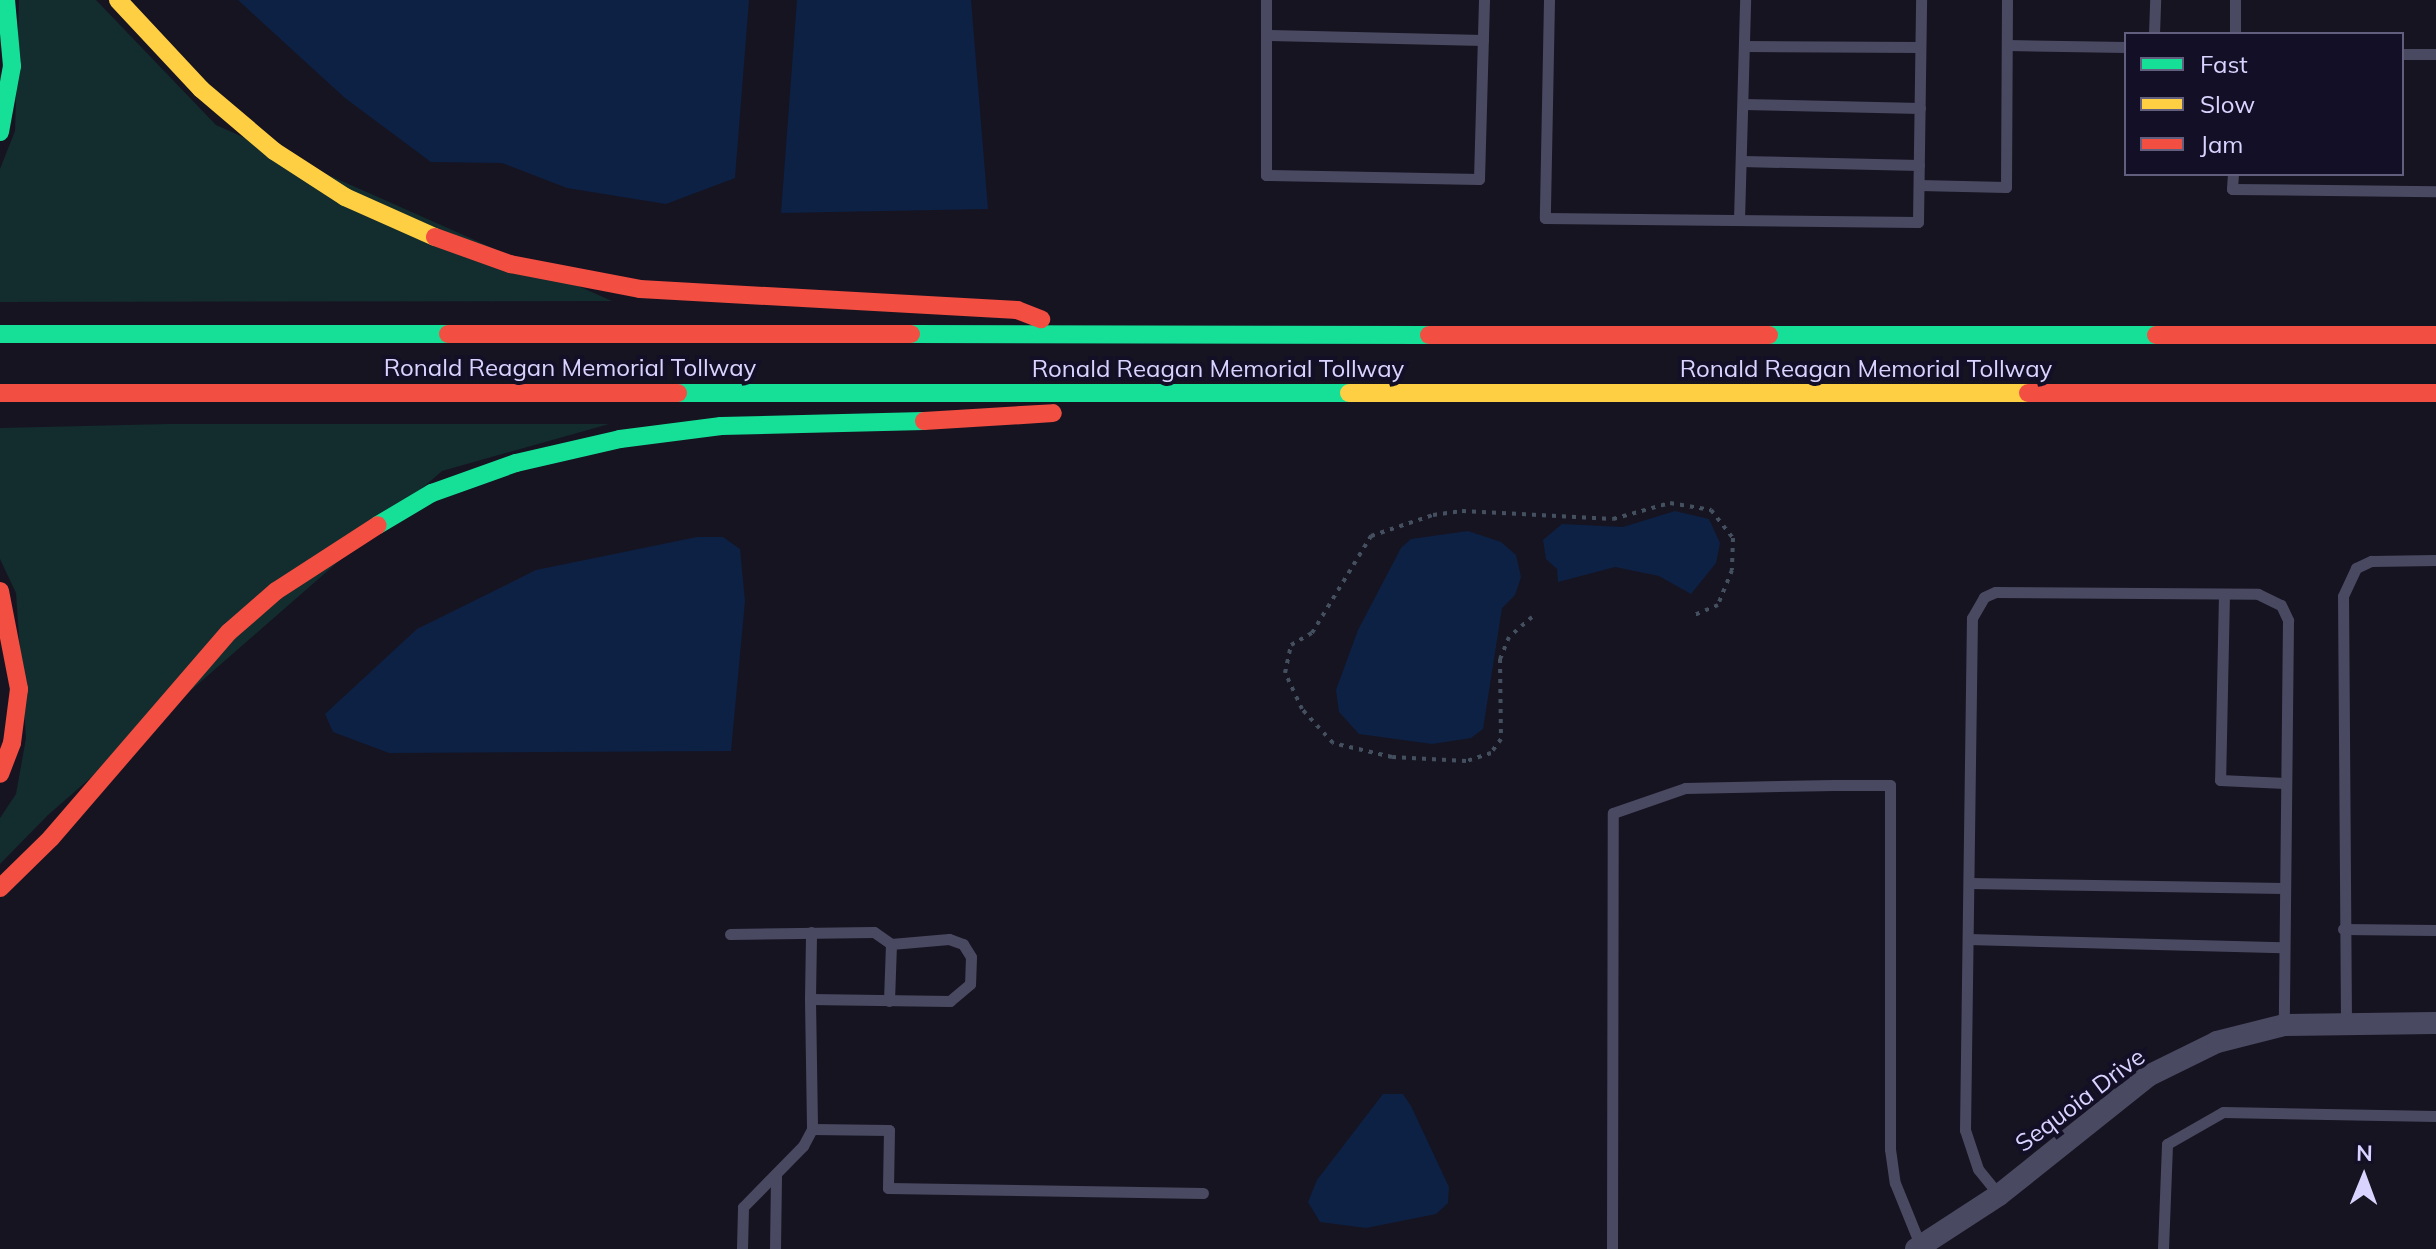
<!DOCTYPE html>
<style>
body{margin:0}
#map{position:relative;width:2436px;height:1249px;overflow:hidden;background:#161421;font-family:Mulish,sans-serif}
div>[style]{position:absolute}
.green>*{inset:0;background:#132c2d}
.water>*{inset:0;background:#0d2144}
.path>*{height:4px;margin-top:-2px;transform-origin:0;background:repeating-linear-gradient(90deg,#44505f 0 4px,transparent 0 10px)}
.lane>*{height:11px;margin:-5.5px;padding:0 5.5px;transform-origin:5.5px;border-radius:5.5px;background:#4a4962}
.street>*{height:22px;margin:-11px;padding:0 11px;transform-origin:11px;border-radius:11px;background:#4a4962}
.fast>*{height:18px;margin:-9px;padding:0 9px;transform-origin:9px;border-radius:9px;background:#16e098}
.slow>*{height:18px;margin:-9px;padding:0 9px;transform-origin:9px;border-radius:9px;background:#ffcf43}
.jam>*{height:18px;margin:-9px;padding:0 9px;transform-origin:9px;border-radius:9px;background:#f24e42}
span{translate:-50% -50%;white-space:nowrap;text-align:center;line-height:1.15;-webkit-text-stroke:8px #130f26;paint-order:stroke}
.street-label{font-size:24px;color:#d9d4ff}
.legend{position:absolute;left:2124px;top:32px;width:280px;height:144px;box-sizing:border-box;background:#130f26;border:2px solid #625e7d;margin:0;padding:10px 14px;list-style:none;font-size:24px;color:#d9d4ff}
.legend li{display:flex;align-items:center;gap:16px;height:40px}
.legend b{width:40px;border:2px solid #625e7d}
.north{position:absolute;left:2324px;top:1137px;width:80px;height:80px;-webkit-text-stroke:6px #130f26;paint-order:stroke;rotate:1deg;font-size:22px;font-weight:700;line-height:32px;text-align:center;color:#d9d4ff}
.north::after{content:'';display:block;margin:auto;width:28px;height:36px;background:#d9d4ff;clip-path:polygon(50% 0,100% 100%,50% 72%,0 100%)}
</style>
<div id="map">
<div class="green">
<div style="clip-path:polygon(19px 0,96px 0,216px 125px,612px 301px,0 302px,0 169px,15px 131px)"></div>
<div style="clip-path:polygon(168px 424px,609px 424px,442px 471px,48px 815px,0 864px,0 818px,16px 794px,26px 738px,16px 593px,0 559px,0 428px)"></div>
</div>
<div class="water">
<div style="clip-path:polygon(238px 0,749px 0,735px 178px,666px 204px,567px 188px,502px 163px,431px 162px,345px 98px)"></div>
<div style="clip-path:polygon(797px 0,971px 0,988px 209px,781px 213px)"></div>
<div style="clip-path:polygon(1675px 511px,1709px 519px,1720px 543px,1716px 563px,1691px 594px,1659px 576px,1615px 567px,1558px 582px,1557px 569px,1546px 559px,1543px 540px,1562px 524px,1623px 527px)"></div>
<div style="clip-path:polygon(1468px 531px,1501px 542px,1516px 555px,1521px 577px,1515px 595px,1502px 608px,1483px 729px,1471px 738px,1432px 744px,1359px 734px,1339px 712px,1336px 690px,1358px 630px,1401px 548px,1411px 539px)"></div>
<div style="clip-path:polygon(697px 537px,723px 537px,740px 549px,745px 601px,731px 751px,389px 753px,333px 732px,325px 714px,417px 629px,536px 570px)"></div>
<div style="clip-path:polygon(1383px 1094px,1403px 1094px,1411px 1106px,1449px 1187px,1448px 1203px,1436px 1214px,1366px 1228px,1320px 1222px,1308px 1202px,1317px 1180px)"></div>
</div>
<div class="path">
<div style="left:1532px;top:617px;width:30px;rotate:139deg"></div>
<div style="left:1509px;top:637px;width:24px;rotate:112deg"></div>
<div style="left:1500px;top:659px;width:80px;rotate:89.3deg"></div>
<div style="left:1501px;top:739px;width:17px;rotate:126deg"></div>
<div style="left:1491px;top:753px;width:26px;rotate:162deg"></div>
<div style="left:1466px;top:761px;width:74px;rotate:-176.9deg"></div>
<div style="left:1392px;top:757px;width:61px;rotate:-166.7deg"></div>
<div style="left:1333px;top:743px;width:46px;rotate:-132.4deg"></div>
<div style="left:1302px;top:709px;width:40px;rotate:-115deg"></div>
<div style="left:1285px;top:673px;width:29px;rotate:-78deg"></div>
<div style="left:1291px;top:645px;width:24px;rotate:-30deg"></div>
<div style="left:1312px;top:633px;width:114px;rotate:-58.7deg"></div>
<div style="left:1371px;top:536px;width:65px;rotate:-18.7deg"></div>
<div style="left:1433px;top:515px;width:29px;rotate:-8deg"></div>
<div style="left:1462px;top:511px;width:151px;rotate:3deg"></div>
<div style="left:1613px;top:519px;width:59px;rotate:-15.7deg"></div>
<div style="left:1670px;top:503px;width:42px;rotate:9.7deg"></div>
<div style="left:1711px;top:510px;width:36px;rotate:52deg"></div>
<div style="left:1733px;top:538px;width:32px;rotate:92deg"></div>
<div style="left:1732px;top:570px;width:38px;rotate:112deg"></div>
<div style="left:1718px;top:605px;width:26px;rotate:157deg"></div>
</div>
<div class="lane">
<div style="left:1266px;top:0;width:175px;rotate:90deg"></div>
<div style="left:1266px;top:175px;width:213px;rotate:1.1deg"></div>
<div style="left:1479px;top:179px;width:179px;rotate:-88.4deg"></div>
<div style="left:1549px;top:0;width:218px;rotate:91.1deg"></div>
<div style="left:1545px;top:218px;width:373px;rotate:0.6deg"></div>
<div style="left:1918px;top:222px;width:222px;rotate:-89.2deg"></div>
<div style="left:2154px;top:34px;width:34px;rotate:-88deg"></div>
<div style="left:2235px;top:34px;width:34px;rotate:-90deg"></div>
<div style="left:1266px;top:35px;width:217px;rotate:1.3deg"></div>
<div style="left:2007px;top:45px;width:119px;rotate:1deg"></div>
<div style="left:1744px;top:46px;width:176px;rotate:0.3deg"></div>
<div style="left:2402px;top:54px;width:34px"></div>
<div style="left:1743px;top:104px;width:177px;rotate:1.3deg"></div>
<div style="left:1741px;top:161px;width:178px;rotate:1.3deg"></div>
<div style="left:2233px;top:174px;width:15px;rotate:94deg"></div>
<div style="left:2232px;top:189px;width:204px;rotate:0.6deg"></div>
<div style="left:1919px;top:185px;width:87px;rotate:1.3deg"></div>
<div style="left:2006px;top:187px;width:187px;rotate:-89.7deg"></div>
<div style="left:1739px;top:220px;width:220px;rotate:-88.4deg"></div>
<div style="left:2224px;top:594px;width:186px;rotate:91.2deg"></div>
<div style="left:2220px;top:780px;width:65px;rotate:2.6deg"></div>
<div style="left:1969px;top:883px;width:314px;rotate:0.9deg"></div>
<div style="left:2343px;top:929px;width:93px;rotate:0.6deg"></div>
<div style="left:730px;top:934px;width:144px;rotate:-0.8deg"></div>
<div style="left:874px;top:932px;width:21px;rotate:35deg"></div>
<div style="left:891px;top:944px;width:58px;rotate:-4.9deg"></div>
<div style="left:949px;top:939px;width:15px;rotate:20deg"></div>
<div style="left:963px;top:944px;width:15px;rotate:58deg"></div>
<div style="left:971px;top:957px;width:27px;rotate:92deg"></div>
<div style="left:970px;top:984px;width:26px;rotate:140deg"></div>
<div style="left:950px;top:1001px;width:140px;rotate:-179.2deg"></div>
<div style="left:810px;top:999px;width:130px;rotate:89.1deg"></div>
<div style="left:1968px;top:939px;width:314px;rotate:1.5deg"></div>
<div style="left:810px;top:999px;width:67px;rotate:-89.1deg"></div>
<div style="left:889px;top:1001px;width:57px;rotate:-88deg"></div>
<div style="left:2346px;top:1022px;width:426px;rotate:-90.4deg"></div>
<div style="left:2343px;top:596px;width:31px;rotate:-65deg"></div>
<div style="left:2356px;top:568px;width:17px;rotate:-25deg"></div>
<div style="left:2371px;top:561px;width:65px;rotate:-0.9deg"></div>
<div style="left:1999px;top:1195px;width:33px;rotate:-129deg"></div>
<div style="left:1978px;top:1169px;width:41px;rotate:-108.4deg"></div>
<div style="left:1965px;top:1130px;width:512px;rotate:-89.22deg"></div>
<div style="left:1972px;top:618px;width:24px;rotate:-60deg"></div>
<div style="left:1984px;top:597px;width:12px;rotate:-24deg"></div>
<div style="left:1995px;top:592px;width:263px;rotate:0.4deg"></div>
<div style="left:2258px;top:594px;width:25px;rotate:26deg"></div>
<div style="left:2281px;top:605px;width:17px;rotate:65deg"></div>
<div style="left:2288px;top:620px;width:405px;rotate:90.6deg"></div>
<div style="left:742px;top:1249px;width:42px;rotate:-88.6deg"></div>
<div style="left:743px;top:1207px;width:86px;rotate:-45.5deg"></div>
<div style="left:803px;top:1146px;width:19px;rotate:-62deg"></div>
<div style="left:812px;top:1129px;width:77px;rotate:0.7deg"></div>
<div style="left:889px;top:1130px;width:58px;rotate:91deg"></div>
<div style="left:888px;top:1188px;width:315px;rotate:0.9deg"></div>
<div style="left:775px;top:1249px;width:75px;rotate:-89.2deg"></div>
<div style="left:1612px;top:1249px;width:436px;rotate:-89.9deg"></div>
<div style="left:1613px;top:813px;width:76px;rotate:-19.1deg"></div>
<div style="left:1685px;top:788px;width:149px;rotate:-1.2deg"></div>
<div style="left:1834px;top:785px;width:56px"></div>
<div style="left:1890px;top:785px;width:364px;rotate:90deg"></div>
<div style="left:1890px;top:1149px;width:34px;rotate:82deg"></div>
<div style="left:1895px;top:1183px;width:69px;rotate:67.9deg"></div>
<div style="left:2163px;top:1249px;width:105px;rotate:-87.8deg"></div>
<div style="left:2167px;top:1144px;width:64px;rotate:-29.7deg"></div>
<div style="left:2223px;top:1112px;width:213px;rotate:1.1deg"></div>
</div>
<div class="street">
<div style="left:1916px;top:1249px;width:99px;rotate:-33deg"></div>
<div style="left:1999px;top:1195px;width:191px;rotate:-38.6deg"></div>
<div style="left:2148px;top:1076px;width:77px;rotate:-26.2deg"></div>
<div style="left:2217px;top:1042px;width:69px;rotate:-14.2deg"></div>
<div style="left:2284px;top:1025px;width:152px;rotate:-0.8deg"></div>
</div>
<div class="fast">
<div style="left:0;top:132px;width:67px;rotate:-79.7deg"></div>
<div style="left:12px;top:66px;width:66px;rotate:-95.2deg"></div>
<div style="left:0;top:334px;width:448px"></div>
<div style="left:911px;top:334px;width:518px;rotate:0.11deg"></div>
<div style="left:1769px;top:335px;width:387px"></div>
<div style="left:678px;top:393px;width:671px"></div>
<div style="left:378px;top:525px;width:63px;rotate:-30.7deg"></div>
<div style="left:432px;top:493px;width:89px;rotate:-19.7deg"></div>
<div style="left:516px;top:463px;width:107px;rotate:-13deg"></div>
<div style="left:620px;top:439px;width:102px;rotate:-7.3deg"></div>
<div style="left:721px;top:426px;width:203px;rotate:-1.4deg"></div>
</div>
<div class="slow">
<div style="left:118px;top:0;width:122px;rotate:47deg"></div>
<div style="left:201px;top:89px;width:96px;rotate:40.3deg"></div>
<div style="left:274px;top:151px;width:85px;rotate:32.9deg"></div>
<div style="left:345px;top:197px;width:98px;rotate:24deg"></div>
<div style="left:1349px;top:393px;width:679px"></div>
</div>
<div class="jam">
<div style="left:435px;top:237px;width:80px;rotate:19.8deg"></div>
<div style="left:510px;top:264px;width:132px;rotate:10.9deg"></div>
<div style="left:640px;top:289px;width:378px;rotate:3.2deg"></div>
<div style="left:1017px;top:310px;width:26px;rotate:21deg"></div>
<div style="left:448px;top:334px;width:463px"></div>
<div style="left:1429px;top:335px;width:340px"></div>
<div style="left:2156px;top:335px;width:280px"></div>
<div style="left:0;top:393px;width:678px"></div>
<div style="left:2028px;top:393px;width:408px"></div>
<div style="left:924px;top:421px;width:129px;rotate:-3.5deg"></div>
<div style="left:0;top:591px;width:100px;rotate:79deg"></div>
<div style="left:19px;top:689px;width:54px;rotate:97.4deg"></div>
<div style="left:12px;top:743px;width:33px;rotate:111deg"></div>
<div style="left:0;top:888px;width:71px;rotate:-44.4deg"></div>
<div style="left:51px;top:838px;width:272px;rotate:-49.2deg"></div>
<div style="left:229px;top:632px;width:62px;rotate:-41.1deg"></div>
<div style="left:276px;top:591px;width:121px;rotate:-32.9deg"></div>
</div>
<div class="street-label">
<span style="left:570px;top:368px">Ronald Reagan Memorial Tollway</span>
<span style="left:1218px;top:369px">Ronald Reagan Memorial Tollway</span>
<span style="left:1866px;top:369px">Ronald Reagan Memorial Tollway</span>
<span style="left:2080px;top:1100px;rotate:-37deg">Sequoia Drive</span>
</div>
<ul class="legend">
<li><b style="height:10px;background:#16e098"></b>Fast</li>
<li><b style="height:10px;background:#ffcf43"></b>Slow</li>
<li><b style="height:10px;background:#f24e42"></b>Jam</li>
</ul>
<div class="north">N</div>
</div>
